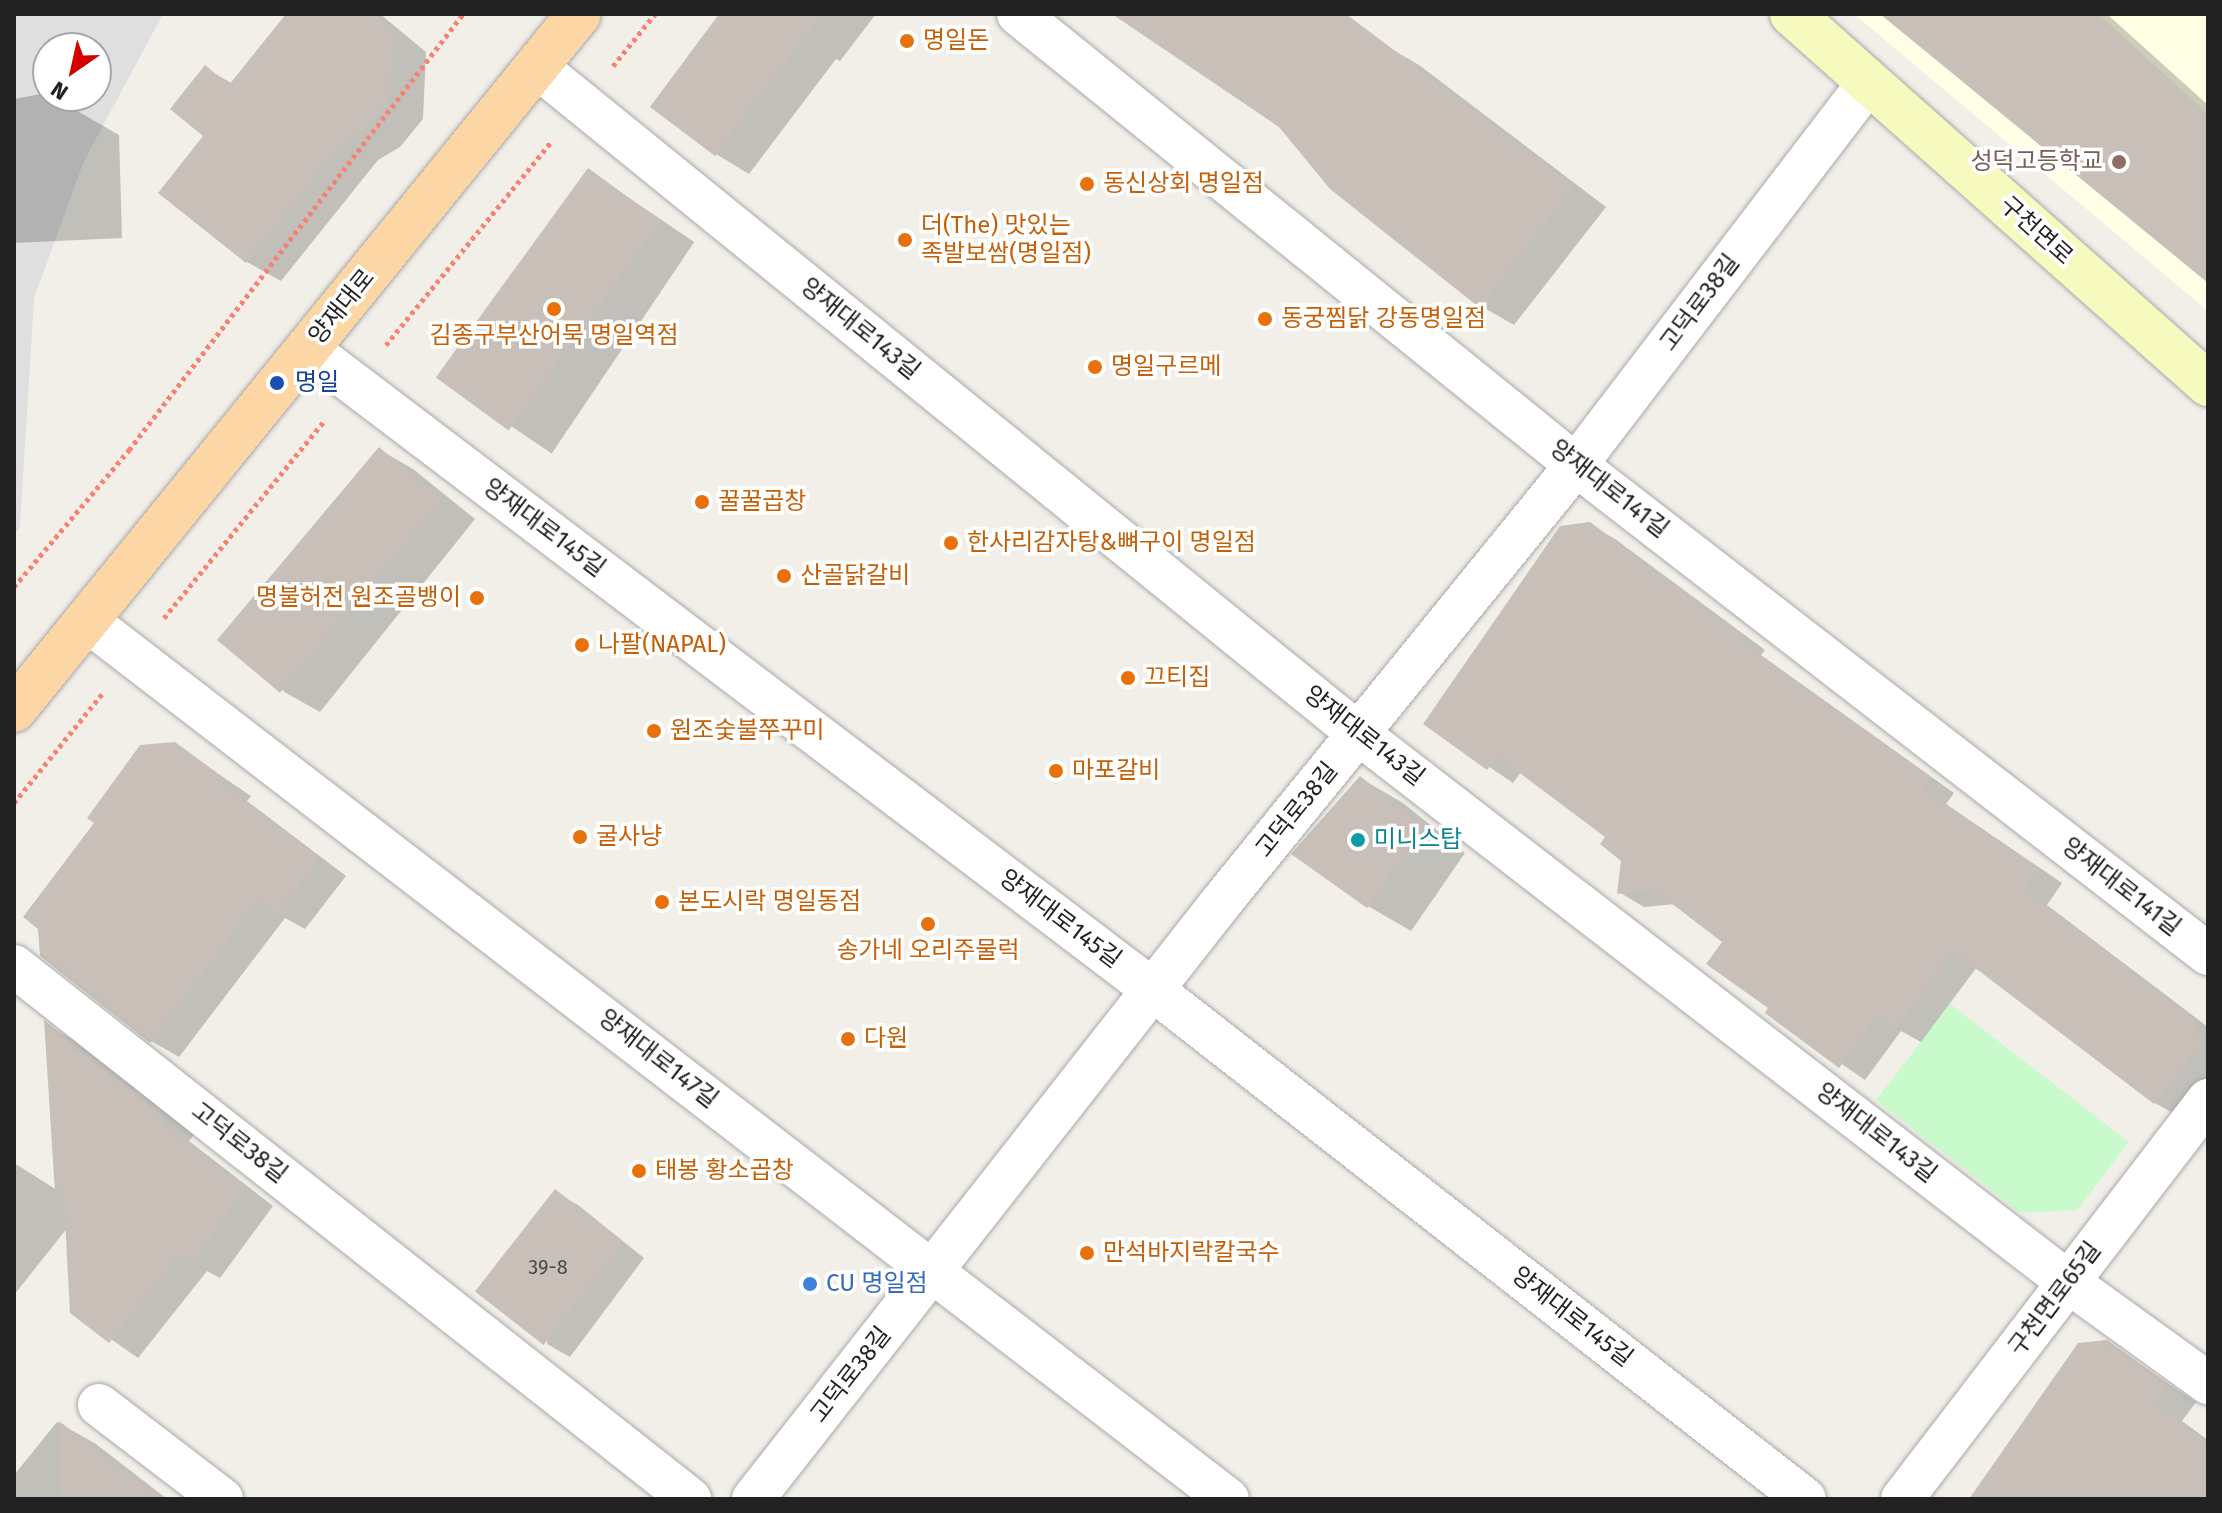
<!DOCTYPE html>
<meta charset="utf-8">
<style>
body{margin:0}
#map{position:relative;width:2222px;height:1513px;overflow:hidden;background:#f2efe9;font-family:"Fira Sans","Noto Sans KR",sans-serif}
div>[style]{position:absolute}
.residential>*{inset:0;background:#e0dfdf}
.education>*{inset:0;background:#ffffe5}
.park>*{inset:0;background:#c8facc}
.shadow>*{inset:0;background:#0003;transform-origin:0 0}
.building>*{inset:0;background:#c7bfb8;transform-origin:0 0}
.path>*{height:5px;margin-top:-2.5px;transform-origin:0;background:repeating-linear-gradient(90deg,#fa8072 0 4px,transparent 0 8px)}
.roads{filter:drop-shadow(0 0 2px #a9a9a9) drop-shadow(0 0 2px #a9a9a9)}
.minor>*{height:42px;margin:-21px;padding:0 21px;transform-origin:21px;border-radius:21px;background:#fff}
.secondary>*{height:44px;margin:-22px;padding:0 22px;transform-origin:22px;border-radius:22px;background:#f7fabf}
.primary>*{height:44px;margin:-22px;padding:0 22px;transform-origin:22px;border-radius:22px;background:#fcd6a4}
.dots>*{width:22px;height:22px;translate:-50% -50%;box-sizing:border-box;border:4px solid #fff;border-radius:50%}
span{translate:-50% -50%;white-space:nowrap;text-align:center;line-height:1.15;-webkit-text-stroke:7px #fff;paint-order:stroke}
.number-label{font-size:20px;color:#4b4948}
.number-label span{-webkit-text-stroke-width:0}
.food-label{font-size:24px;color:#c56008}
.left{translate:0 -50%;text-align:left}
.right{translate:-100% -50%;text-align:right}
.education-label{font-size:24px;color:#785e54}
.street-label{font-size:24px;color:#222}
.transit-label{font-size:24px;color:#164399}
.culture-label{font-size:24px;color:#0d838f}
.shop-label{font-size:24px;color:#366cbe}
.frame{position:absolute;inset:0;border:16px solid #222;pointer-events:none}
.north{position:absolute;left:32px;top:32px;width:80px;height:80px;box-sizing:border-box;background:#fff;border:2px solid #a7a7a7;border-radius:50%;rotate:214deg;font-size:22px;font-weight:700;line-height:32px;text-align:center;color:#222}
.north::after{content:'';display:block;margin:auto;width:28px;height:36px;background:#d40000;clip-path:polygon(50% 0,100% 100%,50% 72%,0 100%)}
</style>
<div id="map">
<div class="residential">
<div style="clip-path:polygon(evenodd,14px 14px,163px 14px,84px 161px,34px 298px,20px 527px,14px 535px,14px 14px,48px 48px,96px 48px,96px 96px,48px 96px,48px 48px)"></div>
</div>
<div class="education">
<div style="clip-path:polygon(1854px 14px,2208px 14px,2208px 311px)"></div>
</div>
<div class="park">
<div style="clip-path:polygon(1950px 1004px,2129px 1142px,2077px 1210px,2021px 1213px,1876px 1100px)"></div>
</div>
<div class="shadow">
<div style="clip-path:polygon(289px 14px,380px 14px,426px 52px,423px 119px,400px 147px,378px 160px,281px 281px,247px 262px,206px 135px,205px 68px,233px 84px)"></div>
<div style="clip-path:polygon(734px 14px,876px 14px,840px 61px,836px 59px,749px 174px,716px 154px)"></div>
<div style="clip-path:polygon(1122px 14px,1278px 14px,1386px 46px,1419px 65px,1606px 207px,1514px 325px,1481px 306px,1280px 126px)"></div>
<div style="clip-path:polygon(1883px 14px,2107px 14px,2208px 105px,2208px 280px)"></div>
<div style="clip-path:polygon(46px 93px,119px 135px,122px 238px,14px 243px,14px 99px)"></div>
<div style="left:589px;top:171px;width:127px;height:255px;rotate:34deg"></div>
<div style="clip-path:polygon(380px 450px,413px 469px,475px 519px,320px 712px,286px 693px,224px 644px)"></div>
<div style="clip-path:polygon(1589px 524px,1615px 539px,1765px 650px,1761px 655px,1954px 793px,1946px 804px,2062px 883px,2047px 905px,2208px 1027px,2208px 1080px,2180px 1117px,2155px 1103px,1977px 967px,1921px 1042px,1901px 1031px,1865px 1080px,1768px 1013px,1771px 1008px,1725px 942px,1675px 904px,1644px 907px,1619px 892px,1623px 860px,1608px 837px,1521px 772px,1513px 783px,1425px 723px)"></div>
<div style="clip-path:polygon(174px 744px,251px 796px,247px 801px,346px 876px,305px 929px,285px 918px,179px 1057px,151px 1041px)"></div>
<div style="clip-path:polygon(1360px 778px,1403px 803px,1465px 853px,1411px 931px,1368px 906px,1294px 854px)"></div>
<div style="clip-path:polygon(46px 1024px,72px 1039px,194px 1135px,189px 1141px,273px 1206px,220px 1278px,207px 1271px,138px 1358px,72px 1312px,68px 1227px,14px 1295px,14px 1163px,57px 1190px)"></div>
<div style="clip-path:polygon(555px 1192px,578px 1205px,644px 1258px,570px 1357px,547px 1344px)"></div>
<div style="clip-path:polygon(2106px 1342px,2196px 1402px,2182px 1421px,2208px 1440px,2208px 1499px,1970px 1499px)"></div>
<div style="clip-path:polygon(57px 1422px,96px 1444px,167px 1499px,14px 1499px,14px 1475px)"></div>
</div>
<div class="building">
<div style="clip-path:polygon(286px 14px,373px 14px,393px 30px,390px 100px,366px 128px,344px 141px,246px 263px,158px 193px,203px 136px,170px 109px,205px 65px,229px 85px)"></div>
<div style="clip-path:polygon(719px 14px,822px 14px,715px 156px,650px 107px)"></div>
<div style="clip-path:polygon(1112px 14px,1346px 14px,1574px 186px,1480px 308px,1330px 189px,1279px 127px)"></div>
<div style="clip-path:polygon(1880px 14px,2098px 14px,2208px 114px,2208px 283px)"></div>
<div style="left:588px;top:168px;width:90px;height:259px;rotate:36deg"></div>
<div style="left:379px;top:447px;width:82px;height:252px;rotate:40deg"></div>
<div style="clip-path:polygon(1590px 522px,1741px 635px,1738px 639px,1931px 778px,1923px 789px,2038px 868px,2024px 889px,2196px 1020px,2200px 1045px,2154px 1104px,1953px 951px,1895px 1029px,1877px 1016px,1839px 1068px,1765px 1013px,1768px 1008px,1706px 964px,1722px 942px,1654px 890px,1617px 894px,1621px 861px,1600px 844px,1605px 837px,1497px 756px,1487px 770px,1423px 724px,1560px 526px)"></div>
<div style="clip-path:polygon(175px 742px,224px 778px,221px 783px,319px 858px,276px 915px,258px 901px,150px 1043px,40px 956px,38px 929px,23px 917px,94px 823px,87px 818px,140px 745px)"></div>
<div style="clip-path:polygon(1360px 776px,1423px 827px,1367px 908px,1291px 854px)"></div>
<div style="clip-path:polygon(44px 1020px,167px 1117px,162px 1123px,246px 1188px,191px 1264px,179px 1255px,109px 1343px,70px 1313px,63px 1182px,55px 1192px)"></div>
<div style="left:555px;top:1189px;width:87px;height:130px;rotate:38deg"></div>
<div style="clip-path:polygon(2107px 1340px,2170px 1385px,2156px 1404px,2208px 1443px,2208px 1499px,1969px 1499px,2078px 1343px)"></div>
<div style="clip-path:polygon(59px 1421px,160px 1499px,61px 1499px)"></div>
</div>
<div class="path">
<div style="left:613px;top:66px;width:67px;rotate:-51.1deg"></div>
<div style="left:386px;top:345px;width:262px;rotate:-50.9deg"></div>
<div style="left:14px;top:587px;width:179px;rotate:-50deg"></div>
<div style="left:129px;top:450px;width:549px;rotate:-52.55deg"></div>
<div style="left:164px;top:618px;width:254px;rotate:-50.9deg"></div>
<div style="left:14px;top:803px;width:140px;rotate:-51.1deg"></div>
</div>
<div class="roads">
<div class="minor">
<div style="left:1018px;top:14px;width:717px;rotate:38.95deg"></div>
<div style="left:1576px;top:465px;width:799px;rotate:37.73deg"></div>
<div style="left:537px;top:67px;width:1059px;rotate:39.06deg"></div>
<div style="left:1359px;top:734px;width:896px;rotate:37.7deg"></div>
<div style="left:2068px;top:1282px;width:173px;rotate:35.8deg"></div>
<div style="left:308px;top:349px;width:1061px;rotate:37.18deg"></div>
<div style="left:1153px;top:990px;width:827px;rotate:37.98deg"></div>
<div style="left:86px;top:620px;width:1441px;rotate:37.59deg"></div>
<div style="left:14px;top:966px;width:861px;rotate:38.25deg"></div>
<div style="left:99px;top:1405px;width:155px;rotate:37.4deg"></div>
<div style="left:753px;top:1499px;width:761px;rotate:-51.88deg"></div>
<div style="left:1223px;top:900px;width:560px;rotate:-50.94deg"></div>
<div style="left:1576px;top:465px;width:482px;rotate:-52.6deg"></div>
<div style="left:1902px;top:1499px;width:503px;rotate:-52.51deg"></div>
</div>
<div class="secondary">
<div style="left:1792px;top:14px;width:557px;rotate:41.65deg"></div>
</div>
<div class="primary">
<div style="left:14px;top:710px;width:896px;rotate:-50.93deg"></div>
</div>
</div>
<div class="dots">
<div style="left:907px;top:41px;background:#e8710a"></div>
<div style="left:2119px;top:162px;background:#8d6e63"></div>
<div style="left:1087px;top:184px;background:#e8710a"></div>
<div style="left:905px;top:240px;background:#e8710a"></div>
<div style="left:554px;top:309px;background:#e8710a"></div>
<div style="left:1265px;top:319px;background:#e8710a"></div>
<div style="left:1095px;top:367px;background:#e8710a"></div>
<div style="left:277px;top:383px;background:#1a4fb4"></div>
<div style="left:702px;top:502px;background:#e8710a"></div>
<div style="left:951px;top:543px;background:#e8710a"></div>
<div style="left:784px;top:576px;background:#e8710a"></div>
<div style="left:477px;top:598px;background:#e8710a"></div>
<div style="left:582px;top:645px;background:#e8710a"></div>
<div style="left:1128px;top:678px;background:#e8710a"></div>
<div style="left:654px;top:731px;background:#e8710a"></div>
<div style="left:1056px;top:771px;background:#e8710a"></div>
<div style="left:580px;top:837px;background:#e8710a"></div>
<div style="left:1358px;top:840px;background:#0f9aa8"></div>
<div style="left:662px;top:902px;background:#e8710a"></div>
<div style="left:928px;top:924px;background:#e8710a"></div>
<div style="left:848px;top:1039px;background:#e8710a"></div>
<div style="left:639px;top:1171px;background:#e8710a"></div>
<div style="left:1087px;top:1253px;background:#e8710a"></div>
<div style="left:810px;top:1284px;background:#3f7fe0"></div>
</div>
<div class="number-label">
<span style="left:548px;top:1267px">39-8</span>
</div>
<div class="food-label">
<span class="left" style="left:923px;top:41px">명일돈</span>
<span class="left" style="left:1103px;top:184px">동신상회 명일점</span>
<span class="left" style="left:921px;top:240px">더(The) 맛있는<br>족발보쌈(명일점)</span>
<span class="left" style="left:1281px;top:319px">동궁찜닭 강동명일점</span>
<span style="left:554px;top:336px">김종구부산어묵 명일역점</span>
<span class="left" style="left:1111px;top:367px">명일구르메</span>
<span class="left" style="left:718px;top:502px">꿀꿀곱창</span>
<span class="left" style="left:967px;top:543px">한사리감자탕&amp;뼈구이 명일점</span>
<span class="left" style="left:800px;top:576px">산골닭갈비</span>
<span class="right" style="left:461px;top:598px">명불허전 원조골뱅이</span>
<span class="left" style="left:598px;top:645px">나팔(NAPAL)</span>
<span class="left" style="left:1144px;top:678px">끄티집</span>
<span class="left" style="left:670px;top:731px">원조숯불쭈꾸미</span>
<span class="left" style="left:1072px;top:771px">마포갈비</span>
<span class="left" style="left:596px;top:837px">굴사냥</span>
<span class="left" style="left:678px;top:902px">본도시락 명일동점</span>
<span style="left:928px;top:951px">송가네 오리주물럭</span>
<span class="left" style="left:864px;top:1039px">다원</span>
<span class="left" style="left:655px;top:1171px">태봉 황소곱창</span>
<span class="left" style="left:1103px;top:1253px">만석바지락칼국수</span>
</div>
<div class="education-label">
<span class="right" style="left:2103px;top:162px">성덕고등학교</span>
</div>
<div class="street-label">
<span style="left:2036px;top:231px;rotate:42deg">구천면로</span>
<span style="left:1700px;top:303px;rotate:-53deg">고덕로38길</span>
<span style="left:342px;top:307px;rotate:-51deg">양재대로</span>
<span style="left:860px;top:329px;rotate:39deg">양재대로143길</span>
<span style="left:1609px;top:489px;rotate:38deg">양재대로141길</span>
<span style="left:544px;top:528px;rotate:37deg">양재대로145길</span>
<span style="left:1364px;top:736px;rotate:38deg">양재대로143길</span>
<span style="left:1297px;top:810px;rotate:-51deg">고덕로38길</span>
<span style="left:2121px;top:887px;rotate:38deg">양재대로141길</span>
<span style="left:1060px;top:919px;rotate:37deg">양재대로145길</span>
<span style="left:658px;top:1059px;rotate:38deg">양재대로147길</span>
<span style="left:1876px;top:1133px;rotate:38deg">양재대로143길</span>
<span style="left:239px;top:1143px;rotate:38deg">고덕로38길</span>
<span style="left:2055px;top:1299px;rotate:-53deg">구천면로65길</span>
<span style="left:1572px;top:1317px;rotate:38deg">양재대로145길</span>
<span style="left:851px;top:1375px;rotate:-52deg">고덕로38길</span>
</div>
<div class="transit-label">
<span class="left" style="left:295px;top:383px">명일</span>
</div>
<div class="culture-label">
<span class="left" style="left:1374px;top:840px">미니스탑</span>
</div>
<div class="shop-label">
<span class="left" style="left:826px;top:1284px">CU 명일점</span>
</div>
<div class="frame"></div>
<div class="north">N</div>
</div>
